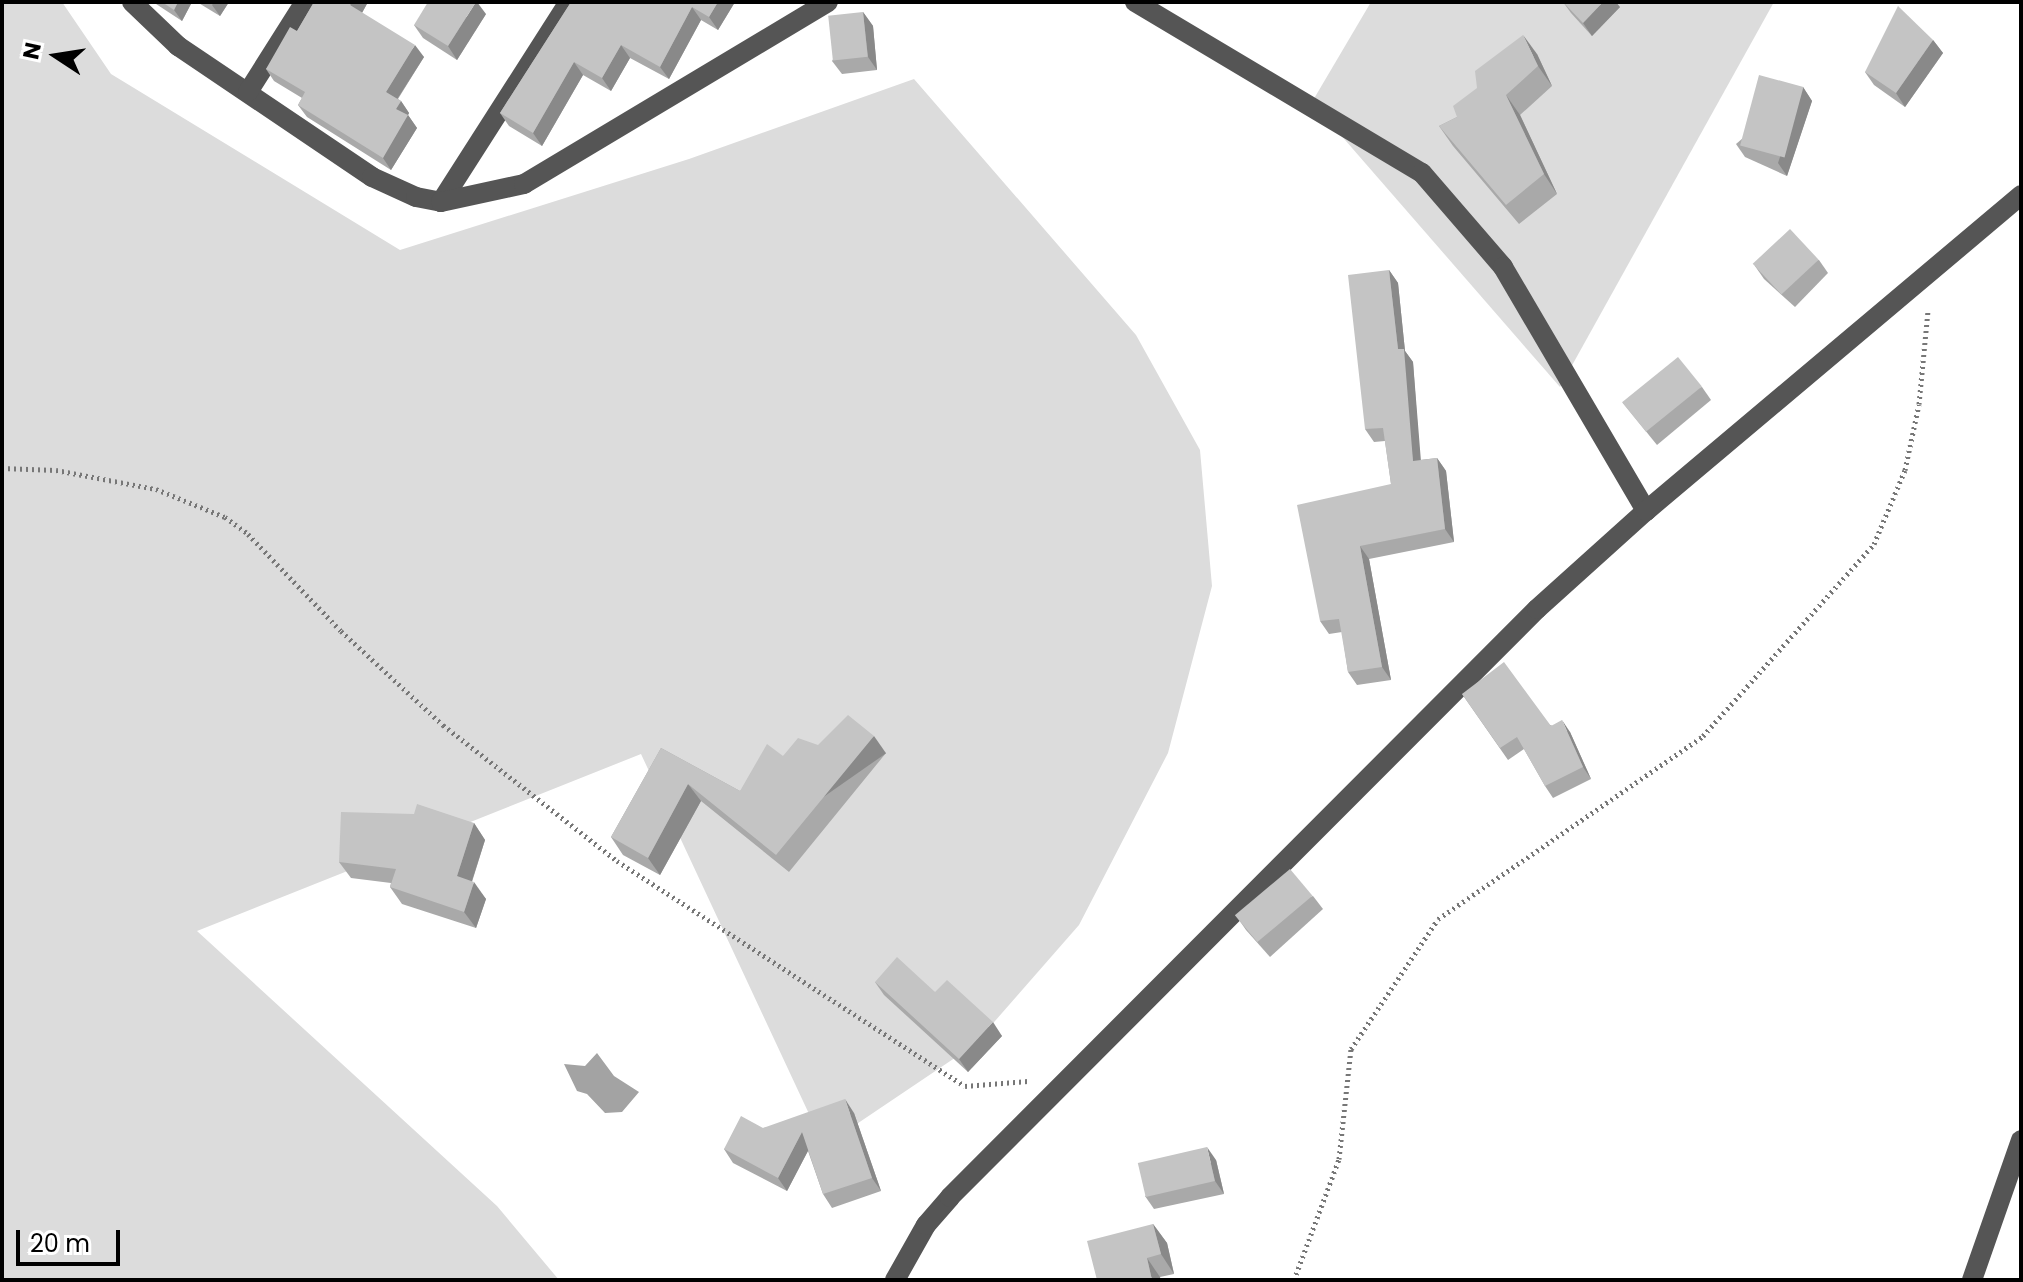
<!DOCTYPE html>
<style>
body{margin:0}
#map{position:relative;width:2023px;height:1282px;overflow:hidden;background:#fff;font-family:Poppins,sans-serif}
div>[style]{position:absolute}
.green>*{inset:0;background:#dcdcdc}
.water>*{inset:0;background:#a3a3a3}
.path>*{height:5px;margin-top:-2.5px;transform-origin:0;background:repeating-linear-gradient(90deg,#777 0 2px,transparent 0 6px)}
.minor>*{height:20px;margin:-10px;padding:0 10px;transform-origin:10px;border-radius:10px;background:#555}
.wall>*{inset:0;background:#a9a9a9}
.shaded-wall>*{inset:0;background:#898989;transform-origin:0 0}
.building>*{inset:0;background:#c4c4c4;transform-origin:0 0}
span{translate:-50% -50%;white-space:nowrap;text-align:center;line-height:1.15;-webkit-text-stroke:8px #fff;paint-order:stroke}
.frame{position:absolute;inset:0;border:4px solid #000;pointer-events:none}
.north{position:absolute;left:16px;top:16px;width:80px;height:80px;-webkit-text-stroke:6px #fff;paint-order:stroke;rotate:282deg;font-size:22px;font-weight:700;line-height:32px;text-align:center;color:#000}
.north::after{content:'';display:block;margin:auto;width:28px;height:36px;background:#000;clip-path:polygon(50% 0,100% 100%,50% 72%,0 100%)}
.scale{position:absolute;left:16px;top:1230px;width:104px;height:36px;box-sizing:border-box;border:4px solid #000;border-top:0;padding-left:10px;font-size:24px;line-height:28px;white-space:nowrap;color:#000;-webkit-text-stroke:6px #fff;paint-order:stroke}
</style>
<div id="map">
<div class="green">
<div style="clip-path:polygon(2px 2px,62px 2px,111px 74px,400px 250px,689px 159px,914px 79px,1136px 335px,1200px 450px,1212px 586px,1168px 753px,1079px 925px,974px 1045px,824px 1146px,641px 754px,197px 931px,497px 1206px,559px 1280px,2px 1280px)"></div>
<div style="clip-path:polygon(1371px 2px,1774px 2px,1560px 387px,1312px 102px)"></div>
</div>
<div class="water">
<div style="clip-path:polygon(597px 1053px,614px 1076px,639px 1092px,622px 1112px,605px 1113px,587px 1094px,577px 1091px,564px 1064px,585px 1066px)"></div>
</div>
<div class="path">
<div style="left:2px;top:468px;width:54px;rotate:2.1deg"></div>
<div style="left:56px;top:470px;width:102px;rotate:10.8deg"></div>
<div style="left:156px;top:489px;width:74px;rotate:22.1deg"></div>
<div style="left:225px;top:517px;width:29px;rotate:36deg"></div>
<div style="left:248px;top:534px;width:134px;rotate:46.2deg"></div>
<div style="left:341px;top:631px;width:139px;rotate:42.7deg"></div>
<div style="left:443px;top:725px;width:221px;rotate:38deg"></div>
<div style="left:617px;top:861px;width:414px;rotate:32.9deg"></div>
<div style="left:965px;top:1086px;width:63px;rotate:-4.5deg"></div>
<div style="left:1294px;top:1280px;width:129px;rotate:-69.6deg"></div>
<div style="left:1339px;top:1159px;width:111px;rotate:-83.8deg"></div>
<div style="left:1351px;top:1049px;width:156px;rotate:-56.2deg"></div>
<div style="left:1438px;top:919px;width:322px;rotate:-34.6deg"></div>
<div style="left:1703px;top:736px;width:257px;rotate:-48.3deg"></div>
<div style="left:1874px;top:544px;width:80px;rotate:-67.3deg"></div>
<div style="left:1905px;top:470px;width:67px;rotate:-78deg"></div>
<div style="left:1919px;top:404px;width:94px;rotate:-84.5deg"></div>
</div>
<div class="minor">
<div style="left:132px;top:2px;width:64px;rotate:43.7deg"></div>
<div style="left:178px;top:46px;width:234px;rotate:34deg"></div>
<div style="left:372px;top:177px;width:48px;rotate:24.4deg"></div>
<div style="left:416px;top:197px;width:25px;rotate:11deg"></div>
<div style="left:441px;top:202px;width:237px;rotate:-57.4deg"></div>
<div style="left:1135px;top:2px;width:334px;rotate:30.8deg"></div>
<div style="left:1422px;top:173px;width:124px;rotate:49.2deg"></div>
<div style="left:1503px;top:267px;width:283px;rotate:59.6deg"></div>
<div style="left:248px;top:92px;width:107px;rotate:-57.7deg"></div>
<div style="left:441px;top:202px;width:85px;rotate:-12.2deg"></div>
<div style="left:524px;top:184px;width:354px;rotate:-30.9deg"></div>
<div style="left:895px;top:1280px;width:63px;rotate:-60.6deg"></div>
<div style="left:926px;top:1225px;width:37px;rotate:-49deg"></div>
<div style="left:950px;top:1197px;width:831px;rotate:-45.05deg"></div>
<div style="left:1537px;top:609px;width:147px;rotate:-42deg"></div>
<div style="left:1646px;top:511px;width:490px;rotate:-40.1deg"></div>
<div style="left:1972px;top:1280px;width:148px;rotate:-70.7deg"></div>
</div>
<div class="wall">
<div style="clip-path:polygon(153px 2px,192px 2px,182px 21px)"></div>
<div style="clip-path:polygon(197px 2px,229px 2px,220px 16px)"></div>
<div style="clip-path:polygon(314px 2px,368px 2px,362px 13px,424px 57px,398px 99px,401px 101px,409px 113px,408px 115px,417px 128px,391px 170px,307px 117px,298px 105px,302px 98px,274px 81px,266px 69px,297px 31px)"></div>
<div style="clip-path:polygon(571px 2px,735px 2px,718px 30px,701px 20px,669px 79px,630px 58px,611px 91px,583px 75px,542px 146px,509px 126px,500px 113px)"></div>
<div style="clip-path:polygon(1563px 2px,1620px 7px,1592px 36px,1571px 13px)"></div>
<div style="clip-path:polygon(863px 12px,873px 26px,877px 70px,842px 74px,832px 61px)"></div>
<div style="clip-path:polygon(486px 14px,457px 60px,423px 38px,414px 25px)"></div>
<div style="clip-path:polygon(1933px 40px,1943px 53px,1905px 107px,1874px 85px,1865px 72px)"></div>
<div style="clip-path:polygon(1537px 54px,1552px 86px,1520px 115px,1557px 194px,1519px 224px,1453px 146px,1439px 126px,1457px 117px)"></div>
<div style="clip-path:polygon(1803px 87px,1812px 101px,1787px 176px,1745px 157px,1736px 144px)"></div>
<div style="clip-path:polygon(1819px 260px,1828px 273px,1795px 307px,1764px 279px,1755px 266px)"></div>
<div style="clip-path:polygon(1389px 270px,1398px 283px,1405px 351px,1413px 362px,1420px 460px,1437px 458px,1446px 471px,1454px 542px,1369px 559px,1391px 680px,1357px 685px,1348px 672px,1342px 632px,1329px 634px,1320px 621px,1391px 484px,1385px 441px,1374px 442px,1365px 429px)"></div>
<div style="clip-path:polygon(1702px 387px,1711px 400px,1657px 445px,1623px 403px)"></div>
<div style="clip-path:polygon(1462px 694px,1570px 732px,1591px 779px,1553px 798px,1545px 786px,1524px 749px,1508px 760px)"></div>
<div style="clip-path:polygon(818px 745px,886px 753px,789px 872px,701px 801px,660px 875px,623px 855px,611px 837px,661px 748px,740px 791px,783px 756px)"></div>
<div style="clip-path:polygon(474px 823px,485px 840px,472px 882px,486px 899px,476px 928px,402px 904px,390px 887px,391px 883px,351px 878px,339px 862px)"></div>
<div style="clip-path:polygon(1313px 896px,1323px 909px,1270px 957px,1246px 930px,1237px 917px)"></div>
<div style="clip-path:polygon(875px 982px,935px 992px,1002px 1036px,968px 1072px,884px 995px)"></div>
<div style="clip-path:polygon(854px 1113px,881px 1191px,832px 1208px,823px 1194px,808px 1151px,787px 1191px,733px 1163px,724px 1149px,763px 1128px)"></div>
<div style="clip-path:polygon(1216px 1160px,1224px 1194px,1154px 1209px,1145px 1196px)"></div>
<div style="clip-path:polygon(1153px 1224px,1167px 1243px,1174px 1274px,1160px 1277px,1097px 1280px)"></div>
</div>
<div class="shaded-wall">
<div style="clip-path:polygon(178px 2px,192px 2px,182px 21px,174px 10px)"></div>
<div style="clip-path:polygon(214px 2px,229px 2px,220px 16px,212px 5px)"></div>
<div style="clip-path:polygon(352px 2px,368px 2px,359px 18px,350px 5px)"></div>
<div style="clip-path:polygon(476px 2px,477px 2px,486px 14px,457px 60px,448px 46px)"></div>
<div style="clip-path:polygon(718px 2px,735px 2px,718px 30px,709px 17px)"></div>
<div style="clip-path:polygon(1603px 2px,1616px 2px,1620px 7px,1592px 36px,1583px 23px)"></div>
<div style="clip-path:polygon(692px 7px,701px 20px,669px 79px,660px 67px)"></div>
<div style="clip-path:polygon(863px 12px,873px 26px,877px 70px,868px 57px)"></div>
<div style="clip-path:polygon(1523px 35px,1537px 54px,1552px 86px,1538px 66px)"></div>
<div style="clip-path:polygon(1933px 40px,1943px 53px,1905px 107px,1896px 93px)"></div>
<div style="clip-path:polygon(415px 45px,424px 57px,394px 104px,386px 92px)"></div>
<div style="clip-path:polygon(621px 45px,630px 58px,611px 91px,602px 78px)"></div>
<div style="clip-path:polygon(574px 62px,583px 75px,542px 146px,533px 133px)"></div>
<div style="clip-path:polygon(1803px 87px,1812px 101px,1787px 176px,1778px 163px)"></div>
<div style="clip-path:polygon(1506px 95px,1520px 115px,1557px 194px,1544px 174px)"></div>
<div style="clip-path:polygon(401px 101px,409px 113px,408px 115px,417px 128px,391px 170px,383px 158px,396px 109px)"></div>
<div style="clip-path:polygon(1389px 270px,1398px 283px,1405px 351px,1413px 362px,1422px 474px,1413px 461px,1398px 349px)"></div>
<div style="clip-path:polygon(1437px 458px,1446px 471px,1454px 542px,1445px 529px)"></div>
<div style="clip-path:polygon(1360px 546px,1369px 559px,1391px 680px,1382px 667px)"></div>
<div style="clip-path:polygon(1562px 720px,1570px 732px,1591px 779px,1583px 767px)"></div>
<div style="left:874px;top:736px;width:21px;height:154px;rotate:55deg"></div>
<div style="clip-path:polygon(688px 784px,701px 801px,660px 875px,648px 858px)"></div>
<div style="clip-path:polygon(474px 823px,485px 840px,468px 893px,457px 876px)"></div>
<div style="clip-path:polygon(474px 882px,486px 899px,476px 928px,464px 912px)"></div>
<div style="clip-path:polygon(993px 1022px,1002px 1036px,968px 1072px,959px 1059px)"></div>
<div style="clip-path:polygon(845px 1099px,854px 1113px,881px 1191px,872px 1178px)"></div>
<div style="clip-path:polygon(802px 1132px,811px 1145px,787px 1191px,778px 1178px)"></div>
<div style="clip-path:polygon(1207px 1147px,1216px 1160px,1224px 1194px,1215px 1181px)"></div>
<div style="clip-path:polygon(1153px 1224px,1167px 1243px,1174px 1274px,1161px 1254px)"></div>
<div style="clip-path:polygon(1147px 1258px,1160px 1277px,1161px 1280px,1152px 1280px)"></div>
</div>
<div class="building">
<div style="clip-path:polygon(162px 2px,178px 2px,174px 10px)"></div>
<div style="clip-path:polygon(314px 2px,352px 2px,350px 5px,415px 45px,386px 92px,401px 101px,396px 109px,408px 115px,383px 158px,298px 105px,305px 92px,266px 69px,290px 27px,297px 31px)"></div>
<div style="clip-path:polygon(428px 2px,476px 2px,448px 46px,414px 25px)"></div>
<div style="clip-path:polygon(571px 2px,718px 2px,709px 17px,692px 7px,660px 67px,621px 45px,602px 78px,574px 62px,533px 133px,500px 113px)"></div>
<div style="clip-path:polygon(1563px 2px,1603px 2px,1583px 23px)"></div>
<div style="clip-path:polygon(1898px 6px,1933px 40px,1896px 93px,1865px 72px)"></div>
<div style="left:863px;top:12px;width:45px;height:35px;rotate:84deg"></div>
<div style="clip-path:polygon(1523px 35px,1538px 66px,1506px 95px,1544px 174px,1506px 205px,1439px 126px,1457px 117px,1453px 106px,1477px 88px,1475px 71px)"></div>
<div style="left:1759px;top:75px;width:46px;height:73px;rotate:15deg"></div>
<div style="left:1790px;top:229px;width:42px;height:51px;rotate:47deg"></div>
<div style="clip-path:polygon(1389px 270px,1398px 349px,1404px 349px,1413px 461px,1437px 458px,1445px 529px,1360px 546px,1382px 667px,1348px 672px,1339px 619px,1320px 621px,1297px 505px,1391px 484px,1383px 428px,1365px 429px,1348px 275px)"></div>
<div style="left:1678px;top:357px;width:38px;height:72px;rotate:51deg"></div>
<div style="clip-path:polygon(1504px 662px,1551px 726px,1562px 720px,1583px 767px,1545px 786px,1517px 737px,1500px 748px,1462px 694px)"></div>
<div style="clip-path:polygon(848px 715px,874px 736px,776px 855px,688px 784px,648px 858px,611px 837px,661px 748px,740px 791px,767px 744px,783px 756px,798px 738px,818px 745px)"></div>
<div style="clip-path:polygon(417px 804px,474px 823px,457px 876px,474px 882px,464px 912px,390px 887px,396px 869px,339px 862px,341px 812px,414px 814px)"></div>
<div style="left:1290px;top:869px;width:35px;height:72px;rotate:50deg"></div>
<div style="clip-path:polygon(897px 957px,935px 992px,947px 980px,993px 1022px,959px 1059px,875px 982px)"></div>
<div style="clip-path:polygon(845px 1099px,872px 1178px,823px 1194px,802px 1132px,778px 1178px,724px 1149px,741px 1116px,763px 1128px)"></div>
<div style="left:1207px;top:1147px;width:35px;height:71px;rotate:77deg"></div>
<div style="clip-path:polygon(1153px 1224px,1161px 1254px,1147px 1258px,1152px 1280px,1097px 1280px,1087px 1241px)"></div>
</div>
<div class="frame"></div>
<div class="north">N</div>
<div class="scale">20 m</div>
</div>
